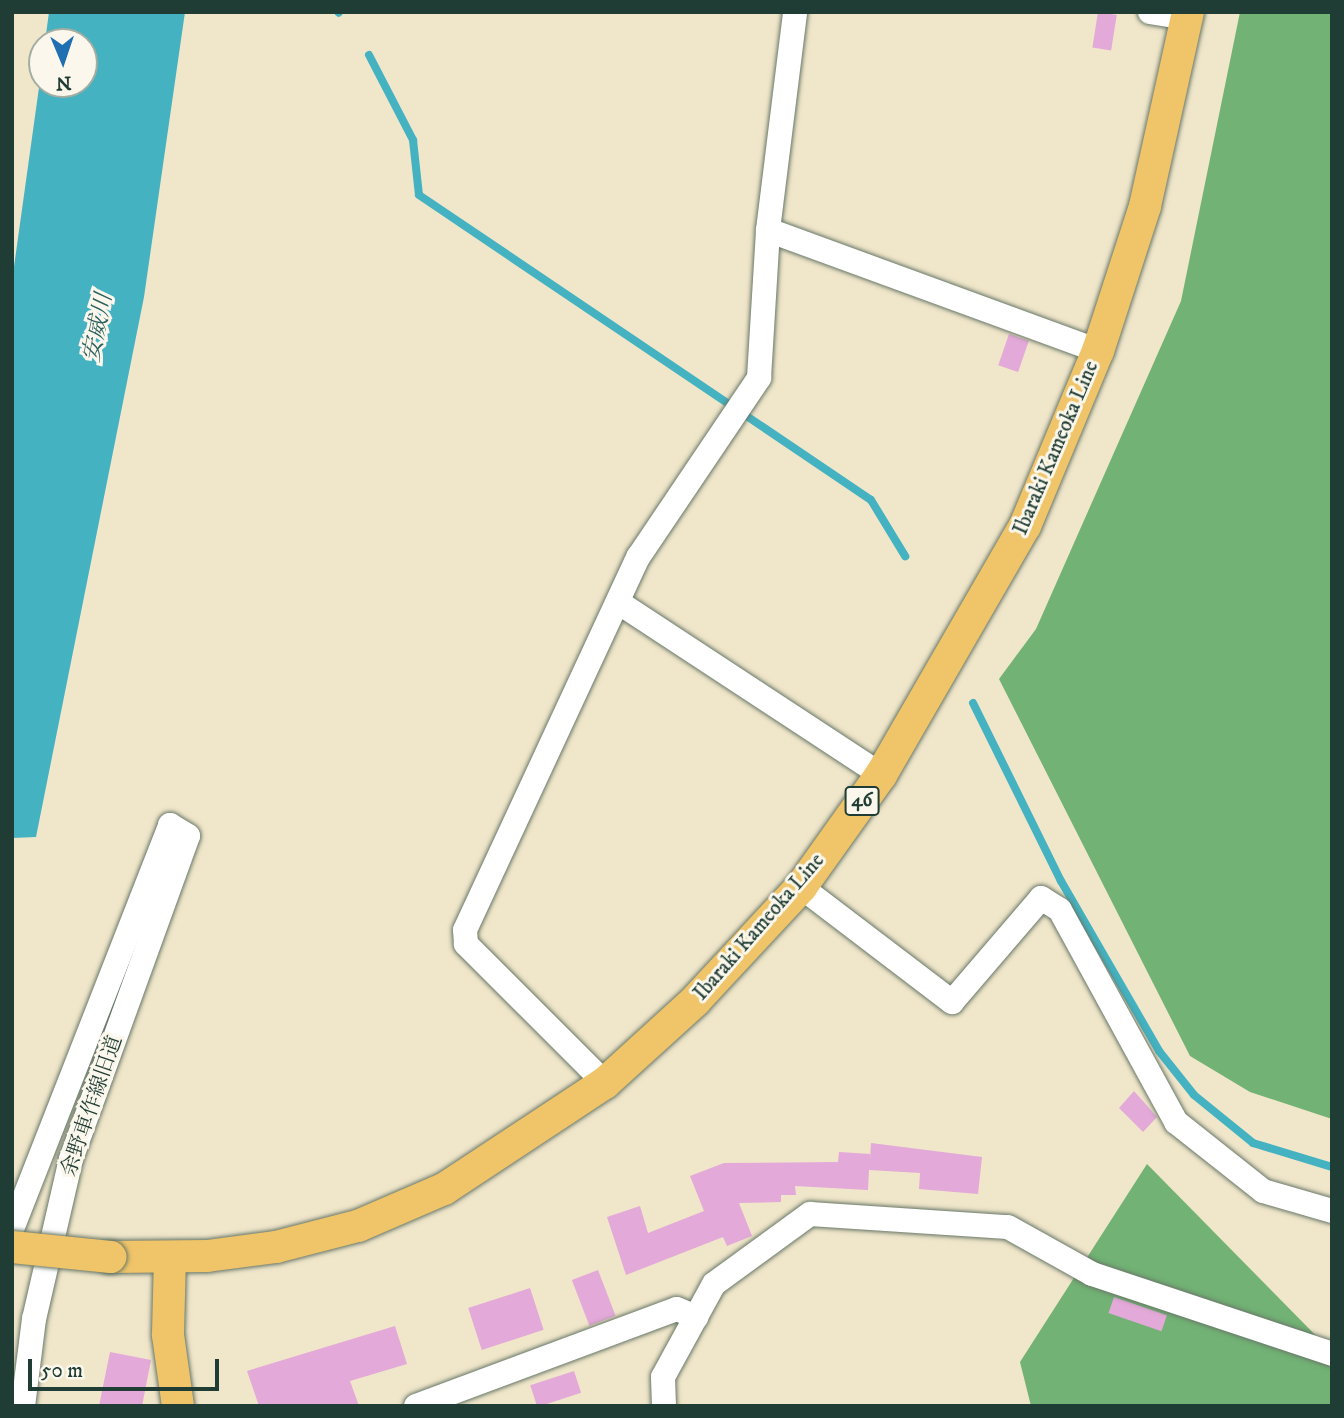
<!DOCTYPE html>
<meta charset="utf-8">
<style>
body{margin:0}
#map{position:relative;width:1344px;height:1418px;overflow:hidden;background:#f0e6ca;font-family:"IM FELL DW Pica","Noto Serif JP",serif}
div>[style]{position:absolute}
.forest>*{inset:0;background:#72b274}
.water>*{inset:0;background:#44b2c0}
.stream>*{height:8px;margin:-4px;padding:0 4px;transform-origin:4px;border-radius:4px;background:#44b2c0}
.building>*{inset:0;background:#e3a9d8;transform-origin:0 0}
.roads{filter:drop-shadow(0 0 2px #687868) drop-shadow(0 0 2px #687868)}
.minor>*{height:24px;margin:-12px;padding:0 12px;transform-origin:12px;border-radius:12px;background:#fff}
.major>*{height:32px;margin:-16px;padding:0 16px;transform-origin:16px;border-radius:16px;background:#f0c469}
.bridges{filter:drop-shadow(0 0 2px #687868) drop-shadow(0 0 2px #687868)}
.major-bridge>*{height:32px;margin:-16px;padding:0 16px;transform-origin:16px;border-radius:16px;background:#f0c469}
span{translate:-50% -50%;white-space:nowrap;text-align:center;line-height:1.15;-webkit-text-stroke:6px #fbf7ec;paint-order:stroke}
.shield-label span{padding:2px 5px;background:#fbf7ec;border:2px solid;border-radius:5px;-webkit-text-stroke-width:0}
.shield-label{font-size:19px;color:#1f3d34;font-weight:700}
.street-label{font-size:21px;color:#1f3d34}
.water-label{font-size:23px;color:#2a605e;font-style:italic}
.frame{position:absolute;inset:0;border:14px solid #1f3d34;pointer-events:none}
.north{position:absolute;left:28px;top:28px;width:70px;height:70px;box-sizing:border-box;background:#fbf7ec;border:2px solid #a3ada2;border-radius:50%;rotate:178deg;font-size:19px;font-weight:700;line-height:28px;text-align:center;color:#1f3d34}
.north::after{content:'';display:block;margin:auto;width:24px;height:32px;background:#1f6fb2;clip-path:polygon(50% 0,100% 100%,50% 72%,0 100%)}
.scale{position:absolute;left:28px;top:1359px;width:191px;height:32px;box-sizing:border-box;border:4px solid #1f3d34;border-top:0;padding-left:9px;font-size:21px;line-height:24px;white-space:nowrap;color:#1f3d34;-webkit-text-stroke:5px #fbf7ec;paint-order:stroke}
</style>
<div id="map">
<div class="forest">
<div style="clip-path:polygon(1240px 12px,1332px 12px,1332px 1119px,1250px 1092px,1190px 1056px,999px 679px,1036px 629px,1181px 301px)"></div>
<div style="clip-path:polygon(1147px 1164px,1332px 1352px,1332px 1406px,1031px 1406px,1020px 1362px)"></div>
</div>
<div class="water">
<div style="clip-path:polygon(49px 12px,185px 12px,144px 297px,36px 837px,12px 838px,12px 281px,42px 66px,42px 84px,84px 84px,84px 42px,45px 42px)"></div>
</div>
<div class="stream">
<div style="left:338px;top:12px;width:1px;rotate:45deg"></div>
<div style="left:369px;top:55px;width:96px;rotate:62.6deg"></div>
<div style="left:413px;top:140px;width:55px;rotate:83.8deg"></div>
<div style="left:419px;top:195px;width:545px;rotate:34.01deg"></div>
<div style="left:871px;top:500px;width:66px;rotate:58.7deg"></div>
<div style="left:973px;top:703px;width:199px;rotate:63.7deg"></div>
<div style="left:1061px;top:881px;width:196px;rotate:60deg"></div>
<div style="left:1159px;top:1051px;width:56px;rotate:51.5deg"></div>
<div style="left:1194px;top:1095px;width:76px;rotate:39.1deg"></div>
<div style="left:1253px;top:1143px;width:83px;rotate:16.9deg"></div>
</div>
<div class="building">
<div style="left:1098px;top:12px;width:19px;height:36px;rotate:9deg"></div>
<div style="left:1009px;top:334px;width:21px;height:33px;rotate:19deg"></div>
<div style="clip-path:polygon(1134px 1091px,1157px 1117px,1143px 1132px,1119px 1108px)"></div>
<div style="clip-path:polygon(871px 1143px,982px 1157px,978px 1194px,919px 1189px,920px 1173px,869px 1170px,868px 1190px,795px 1186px,796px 1195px,781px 1195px,781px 1202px,739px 1203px,752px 1236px,727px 1246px,723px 1237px,626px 1275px,607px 1217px,640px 1206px,648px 1233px,704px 1211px,690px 1176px,724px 1163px,838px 1162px,839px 1152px,870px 1154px,870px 1160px)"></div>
<div style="left:598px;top:1270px;width:49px;height:28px;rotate:69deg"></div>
<div style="left:530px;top:1288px;width:44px;height:65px;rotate:72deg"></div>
<div style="left:1114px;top:1297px;width:56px;height:17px;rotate:19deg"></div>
<div style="clip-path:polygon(395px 1326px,407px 1364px,350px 1381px,359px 1406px,259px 1406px,247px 1371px)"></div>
<div style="clip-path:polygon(110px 1352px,151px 1360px,142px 1406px,99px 1406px)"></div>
<div style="left:574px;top:1371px;width:23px;height:46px;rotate:72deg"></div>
</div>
<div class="roads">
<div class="minor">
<div style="left:1150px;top:12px;width:38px;rotate:9deg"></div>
<div style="left:768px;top:230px;width:351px;rotate:20.1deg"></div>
<div style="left:618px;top:602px;width:315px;rotate:33.3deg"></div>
<div style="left:801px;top:887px;width:190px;rotate:37.3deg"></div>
<div style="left:952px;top:1002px;width:137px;rotate:-49.4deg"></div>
<div style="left:1041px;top:898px;width:22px;rotate:32deg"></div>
<div style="left:1060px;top:910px;width:242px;rotate:61.3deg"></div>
<div style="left:1176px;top:1122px;width:111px;rotate:38.4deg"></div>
<div style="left:1263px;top:1191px;width:72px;rotate:16.2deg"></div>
<div style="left:605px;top:1083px;width:197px;rotate:-135deg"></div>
<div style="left:466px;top:944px;width:14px;rotate:-94deg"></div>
<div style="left:465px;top:930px;width:412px;rotate:-65.1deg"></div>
<div style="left:639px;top:556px;width:215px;rotate:-56deg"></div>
<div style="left:759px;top:378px;width:148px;rotate:-86.5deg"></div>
<div style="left:768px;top:230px;width:220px;rotate:-82.9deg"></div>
<div style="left:12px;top:1229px;width:434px;rotate:-68.6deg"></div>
<div style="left:170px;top:825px;width:21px;rotate:31deg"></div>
<div style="left:188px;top:836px;width:344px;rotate:109.9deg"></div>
<div style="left:71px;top:1159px;width:164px;rotate:103deg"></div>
<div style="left:34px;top:1319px;width:88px;rotate:97.2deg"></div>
<div style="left:416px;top:1406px;width:278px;rotate:-20.4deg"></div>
<div style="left:677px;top:1309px;width:21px;rotate:23deg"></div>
<div style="left:664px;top:1406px;width:29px;rotate:-92deg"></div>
<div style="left:663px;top:1377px;width:106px;rotate:-61.3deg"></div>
<div style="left:714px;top:1284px;width:119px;rotate:-36.1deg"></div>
<div style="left:810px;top:1214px;width:198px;rotate:3.8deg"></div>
<div style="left:1008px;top:1227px;width:96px;rotate:29.2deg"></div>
<div style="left:1092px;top:1274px;width:253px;rotate:18.4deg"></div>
</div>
<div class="major">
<div style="left:110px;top:1257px;width:97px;rotate:-0.6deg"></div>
<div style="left:207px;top:1256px;width:70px;rotate:-7.4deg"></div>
<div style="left:276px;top:1247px;width:85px;rotate:-14.4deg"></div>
<div style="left:358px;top:1226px;width:94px;rotate:-23.3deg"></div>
<div style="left:444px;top:1189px;width:193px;rotate:-33.4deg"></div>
<div style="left:605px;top:1083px;width:122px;rotate:-42.3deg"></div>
<div style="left:695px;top:1001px;width:156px;rotate:-47.1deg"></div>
<div style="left:801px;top:887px;width:138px;rotate:-54.5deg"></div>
<div style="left:881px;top:775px;width:288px;rotate:-60deg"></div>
<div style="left:1025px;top:526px;width:190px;rotate:-67.4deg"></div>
<div style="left:1098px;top:351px;width:152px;rotate:-72deg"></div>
<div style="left:1145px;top:206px;width:199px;rotate:-77.5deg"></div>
<div style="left:170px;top:1257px;width:78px;rotate:91.5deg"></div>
<div style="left:168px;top:1335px;width:72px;rotate:82deg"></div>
</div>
</div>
<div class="bridges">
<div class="major-bridge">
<div style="left:12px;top:1247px;width:99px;rotate:5.8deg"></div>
</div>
</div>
<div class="shield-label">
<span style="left:862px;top:801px">46</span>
</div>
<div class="street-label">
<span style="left:1056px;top:448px;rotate:-67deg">Ibaraki Kameoka Line</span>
<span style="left:759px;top:927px;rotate:-49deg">Ibaraki Kameoka Line</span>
<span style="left:92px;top:1106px;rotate:-71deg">余野車作線旧道</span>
</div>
<div class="water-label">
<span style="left:99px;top:328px;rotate:-79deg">安威川</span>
</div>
<div class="frame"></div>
<div class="north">N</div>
<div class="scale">50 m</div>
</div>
